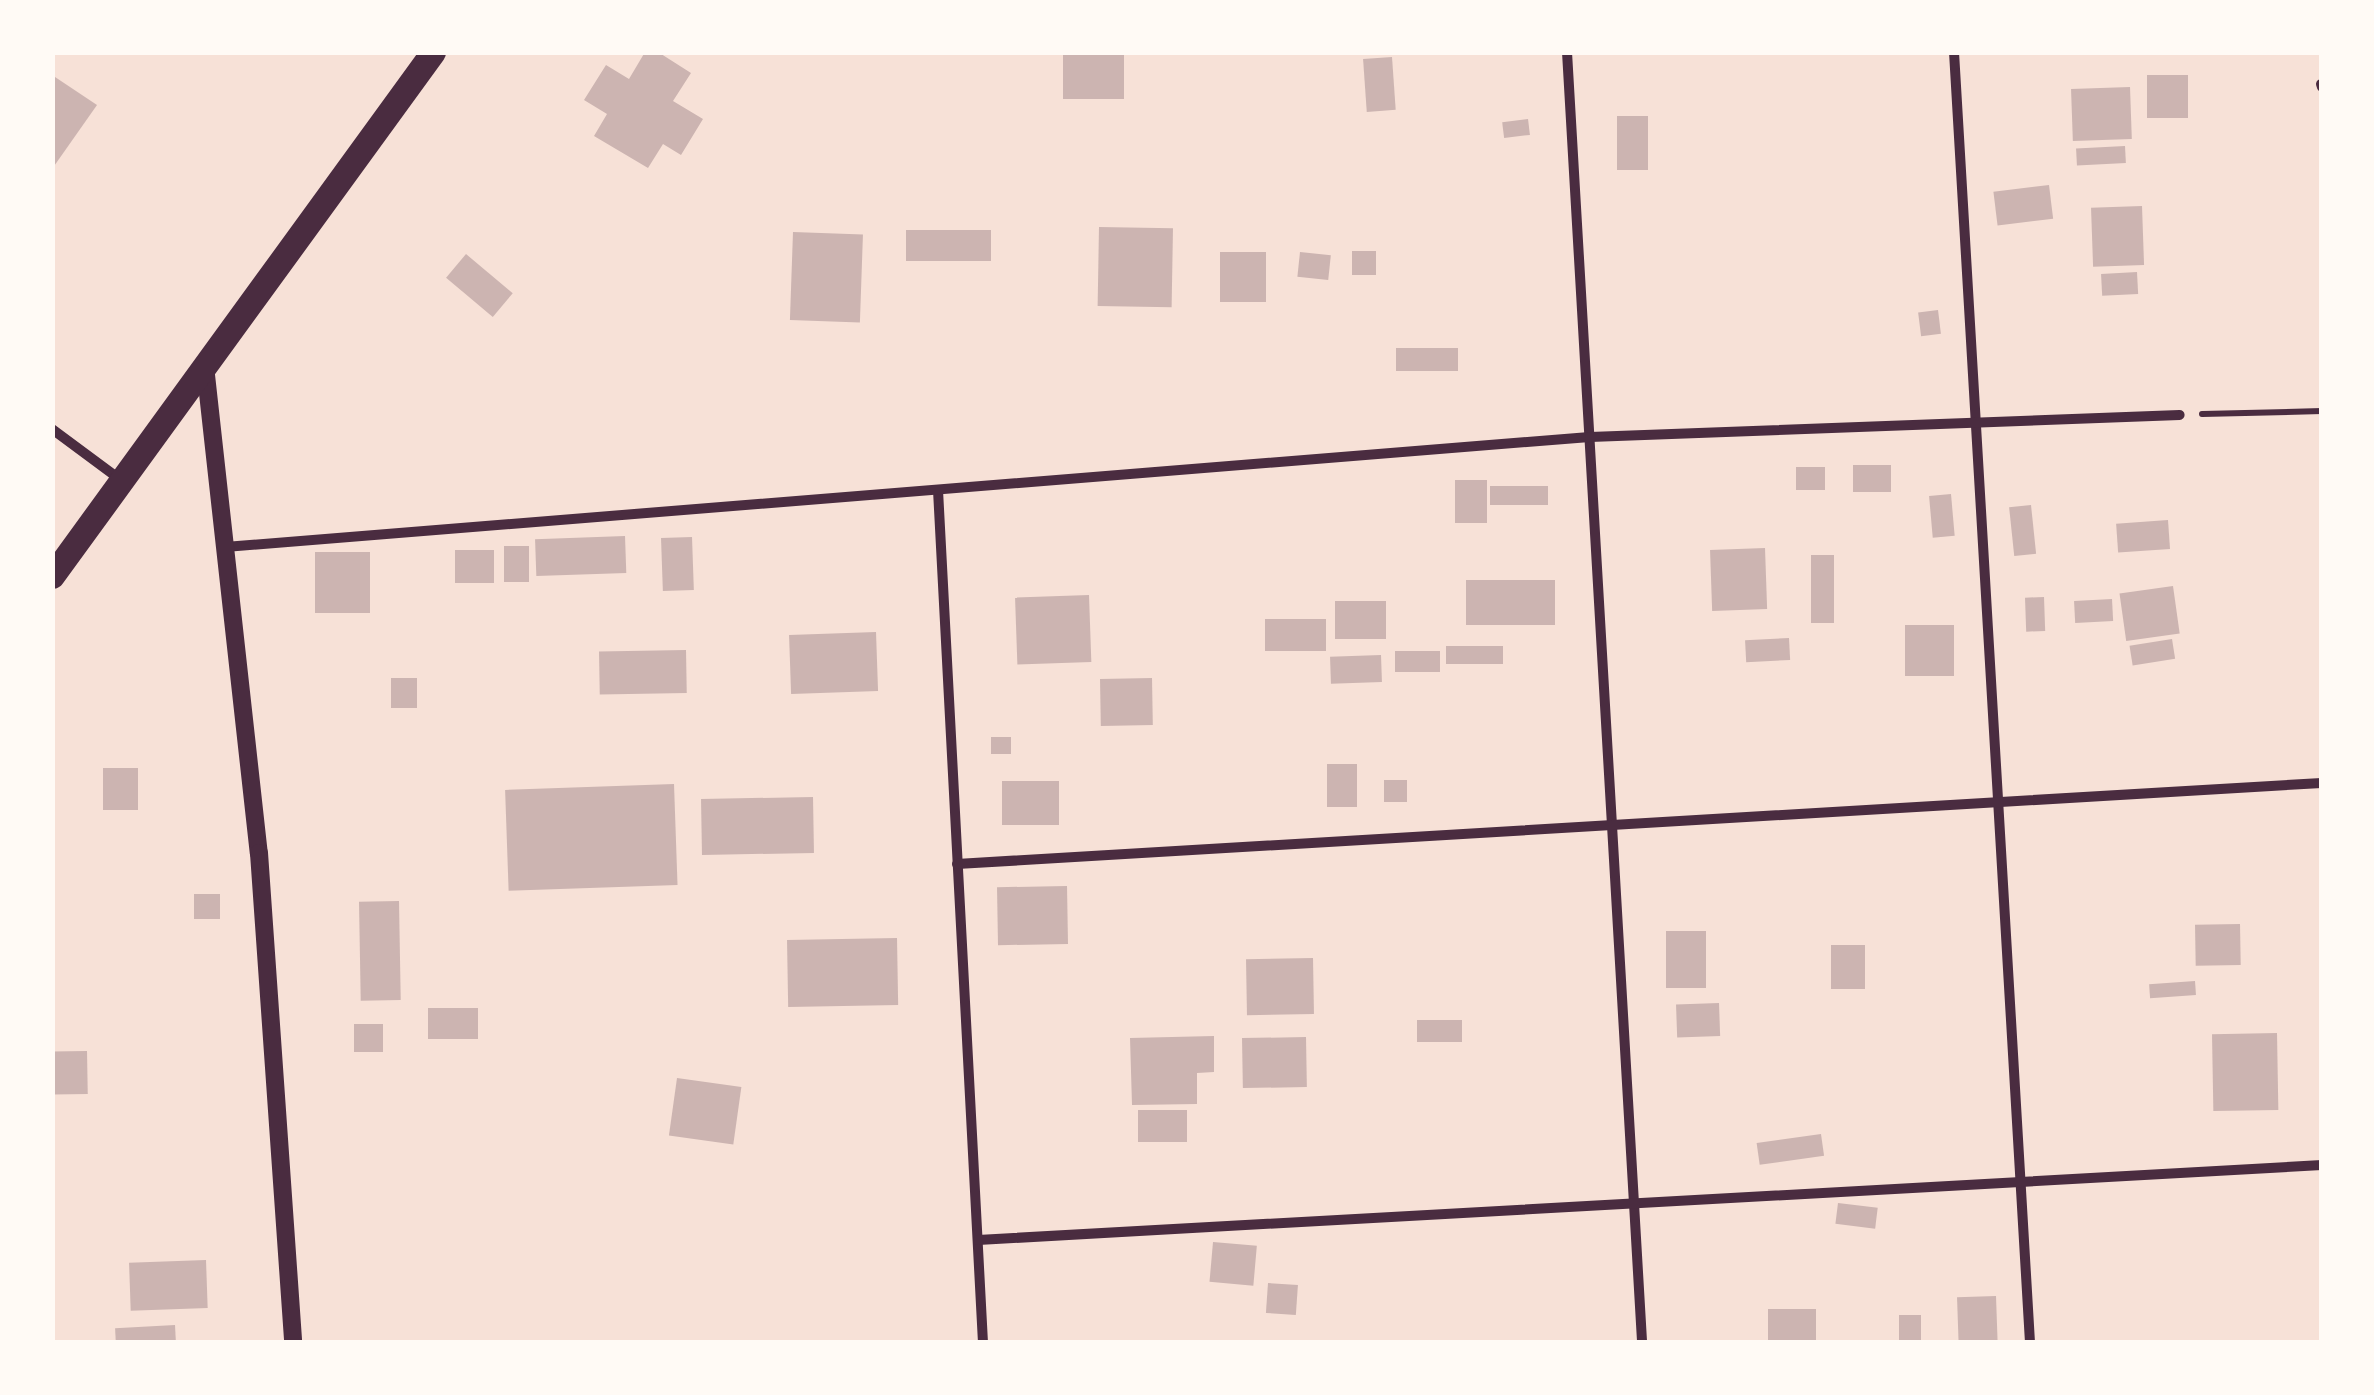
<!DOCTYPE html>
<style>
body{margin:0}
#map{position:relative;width:2374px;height:1395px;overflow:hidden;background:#f7e1d7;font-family:"Open Sans",sans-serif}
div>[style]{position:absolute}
.building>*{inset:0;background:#ccb4b1;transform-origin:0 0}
.path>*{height:6px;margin:-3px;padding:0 3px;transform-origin:3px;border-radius:3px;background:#4a2c40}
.minor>*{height:10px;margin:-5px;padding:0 5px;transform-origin:5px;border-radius:5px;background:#4a2c40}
.tertiary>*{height:18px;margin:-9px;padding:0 9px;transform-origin:9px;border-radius:9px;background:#4a2c40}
.primary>*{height:25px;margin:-12.5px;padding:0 12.5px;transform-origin:12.5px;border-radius:12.5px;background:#4a2c40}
span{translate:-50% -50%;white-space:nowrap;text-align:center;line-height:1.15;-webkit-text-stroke:10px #fffaf5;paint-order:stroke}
.frame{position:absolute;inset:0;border:55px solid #fffaf5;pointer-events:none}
</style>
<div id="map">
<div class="building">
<div style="clip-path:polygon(645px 52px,658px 52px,691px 73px,673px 101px,703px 119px,681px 155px,663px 144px,648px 168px,594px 136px,607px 114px,584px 100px,606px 65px,629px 79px)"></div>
<div style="left:1063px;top:52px;width:61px;height:47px"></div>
<div style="left:1392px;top:57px;width:53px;height:29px;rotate:86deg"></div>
<div style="clip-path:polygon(52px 75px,97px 105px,52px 169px)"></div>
<div style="left:2188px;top:75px;width:43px;height:41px;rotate:90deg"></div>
<div style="left:2130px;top:87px;width:52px;height:59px;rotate:88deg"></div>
<div style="left:1617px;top:116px;width:31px;height:54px"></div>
<div style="left:1528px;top:119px;width:16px;height:26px;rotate:83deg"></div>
<div style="left:2125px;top:146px;width:17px;height:49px;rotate:87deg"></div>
<div style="left:2049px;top:185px;width:34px;height:56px;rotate:83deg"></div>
<div style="left:2142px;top:206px;width:59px;height:51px;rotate:88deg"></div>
<div style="left:1099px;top:227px;width:74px;height:79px;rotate:1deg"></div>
<div style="left:991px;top:230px;width:31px;height:85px;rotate:90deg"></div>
<div style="left:793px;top:232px;width:70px;height:88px;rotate:2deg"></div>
<div style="left:1352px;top:251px;width:24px;height:24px"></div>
<div style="left:1266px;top:252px;width:50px;height:46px;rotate:90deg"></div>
<div style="left:1300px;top:252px;width:31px;height:25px;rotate:6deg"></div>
<div style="left:466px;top:254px;width:61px;height:31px;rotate:40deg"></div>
<div style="left:2137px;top:272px;width:22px;height:36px;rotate:87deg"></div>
<div style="left:1938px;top:310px;width:24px;height:20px;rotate:83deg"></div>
<div style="left:1396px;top:348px;width:62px;height:23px"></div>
<div style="left:1853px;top:465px;width:38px;height:27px"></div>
<div style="left:1796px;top:467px;width:29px;height:23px"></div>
<div style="left:1455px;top:480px;width:32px;height:43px"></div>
<div style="left:1548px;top:486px;width:19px;height:58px;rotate:90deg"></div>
<div style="left:1951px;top:494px;width:42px;height:22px;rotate:85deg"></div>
<div style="left:2031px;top:505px;width:49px;height:22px;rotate:84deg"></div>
<div style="left:2168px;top:520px;width:29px;height:52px;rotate:86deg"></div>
<div style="left:625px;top:536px;width:37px;height:90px;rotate:88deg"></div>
<div style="left:692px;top:537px;width:53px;height:31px;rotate:88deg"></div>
<div style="left:504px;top:546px;width:25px;height:36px"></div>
<div style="left:1765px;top:548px;width:61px;height:55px;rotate:88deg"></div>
<div style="left:455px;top:550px;width:39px;height:33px"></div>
<div style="left:315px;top:552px;width:55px;height:61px"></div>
<div style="left:1811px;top:555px;width:23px;height:68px"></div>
<div style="left:1555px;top:580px;width:45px;height:89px;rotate:90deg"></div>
<div style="left:2173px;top:586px;width:48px;height:54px;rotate:82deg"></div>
<div style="left:1089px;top:595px;width:67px;height:74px;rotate:88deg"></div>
<div style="left:2044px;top:597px;width:34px;height:19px;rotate:88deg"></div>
<div style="left:2112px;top:599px;width:22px;height:38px;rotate:87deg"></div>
<div style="left:1386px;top:601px;width:38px;height:51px;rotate:90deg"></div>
<div style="left:1326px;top:619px;width:32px;height:61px;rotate:90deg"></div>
<div style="left:1905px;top:625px;width:49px;height:51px"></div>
<div style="left:876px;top:632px;width:59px;height:87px;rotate:88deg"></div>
<div style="left:1789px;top:638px;width:22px;height:44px;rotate:87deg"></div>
<div style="left:2172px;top:639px;width:20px;height:43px;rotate:81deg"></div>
<div style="left:1503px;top:646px;width:18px;height:57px;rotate:90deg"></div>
<div style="left:686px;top:650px;width:43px;height:87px;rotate:89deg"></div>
<div style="left:1395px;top:651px;width:45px;height:21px"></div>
<div style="left:1381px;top:655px;width:27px;height:51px;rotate:88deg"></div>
<div style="left:391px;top:678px;width:26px;height:30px"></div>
<div style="left:1152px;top:678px;width:47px;height:52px;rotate:89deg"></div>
<div style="left:991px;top:737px;width:20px;height:17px"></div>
<div style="left:1327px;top:764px;width:30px;height:43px"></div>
<div style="left:138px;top:768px;width:42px;height:35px;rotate:90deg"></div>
<div style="left:1384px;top:780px;width:23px;height:22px"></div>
<div style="left:1002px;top:781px;width:57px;height:44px"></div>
<div style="left:674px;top:784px;width:101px;height:169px;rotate:88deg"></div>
<div style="left:813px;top:797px;width:56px;height:112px;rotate:89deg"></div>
<div style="left:1067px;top:886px;width:58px;height:70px;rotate:89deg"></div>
<div style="left:194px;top:894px;width:26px;height:25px"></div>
<div style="left:399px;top:901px;width:99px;height:40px;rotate:89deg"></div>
<div style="left:2240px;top:924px;width:41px;height:45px;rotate:89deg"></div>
<div style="left:1666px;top:931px;width:40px;height:57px"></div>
<div style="left:897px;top:938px;width:67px;height:110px;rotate:89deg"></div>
<div style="left:1831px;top:945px;width:34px;height:44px"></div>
<div style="left:1313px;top:958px;width:56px;height:67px;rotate:89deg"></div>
<div style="left:2195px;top:981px;width:14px;height:46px;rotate:86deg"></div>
<div style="left:1719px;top:1003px;width:33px;height:43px;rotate:88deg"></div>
<div style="left:478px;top:1008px;width:31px;height:50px;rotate:90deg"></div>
<div style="left:1417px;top:1020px;width:45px;height:22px"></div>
<div style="left:354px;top:1024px;width:29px;height:28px"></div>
<div style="left:2277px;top:1033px;width:77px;height:65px;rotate:89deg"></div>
<div style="clip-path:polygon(1214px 1036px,1214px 1072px,1197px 1073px,1197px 1104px,1132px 1105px,1130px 1038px)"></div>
<div style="left:1306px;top:1037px;width:50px;height:64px;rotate:89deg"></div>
<div style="left:87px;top:1051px;width:43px;height:35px;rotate:89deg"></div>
<div style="left:677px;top:1078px;width:65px;height:58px;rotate:8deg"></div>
<div style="left:1187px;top:1110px;width:32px;height:49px;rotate:90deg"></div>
<div style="left:1821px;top:1134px;width:22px;height:65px;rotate:82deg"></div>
<div style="left:1838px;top:1203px;width:40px;height:21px;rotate:7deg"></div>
<div style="left:1213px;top:1242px;width:44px;height:40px;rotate:5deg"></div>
<div style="left:206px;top:1260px;width:48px;height:77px;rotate:88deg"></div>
<div style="left:1268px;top:1283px;width:30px;height:30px;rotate:4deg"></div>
<div style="left:1996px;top:1296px;width:46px;height:39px;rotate:88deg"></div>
<div style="left:1816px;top:1309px;width:33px;height:48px;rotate:90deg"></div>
<div style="left:1899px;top:1315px;width:22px;height:27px"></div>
<div style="left:175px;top:1325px;width:17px;height:60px;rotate:87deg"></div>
</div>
<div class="path">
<div style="left:2202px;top:414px;width:120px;rotate:-1.4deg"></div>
</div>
<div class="minor">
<div style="left:1567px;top:52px;width:1292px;rotate:86.67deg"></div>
<div style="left:1954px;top:52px;width:1292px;rotate:86.63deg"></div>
<div style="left:2321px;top:84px;width:3px;rotate:72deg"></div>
<div style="left:52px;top:429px;width:86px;rotate:36.5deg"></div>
<div style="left:938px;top:490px;width:853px;rotate:86.98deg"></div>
<div style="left:225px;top:547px;width:1369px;rotate:-4.61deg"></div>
<div style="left:1590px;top:437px;width:590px;rotate:-2.14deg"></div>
<div style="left:957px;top:864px;width:1367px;rotate:-3.4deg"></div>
<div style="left:978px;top:1240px;width:1346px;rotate:-3.19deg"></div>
</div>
<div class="tertiary">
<div style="left:205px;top:366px;width:490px;rotate:83.7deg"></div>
<div style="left:259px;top:853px;width:490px;rotate:86deg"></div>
</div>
<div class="primary">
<div style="left:52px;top:576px;width:648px;rotate:-53.98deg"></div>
</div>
<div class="frame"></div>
</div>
